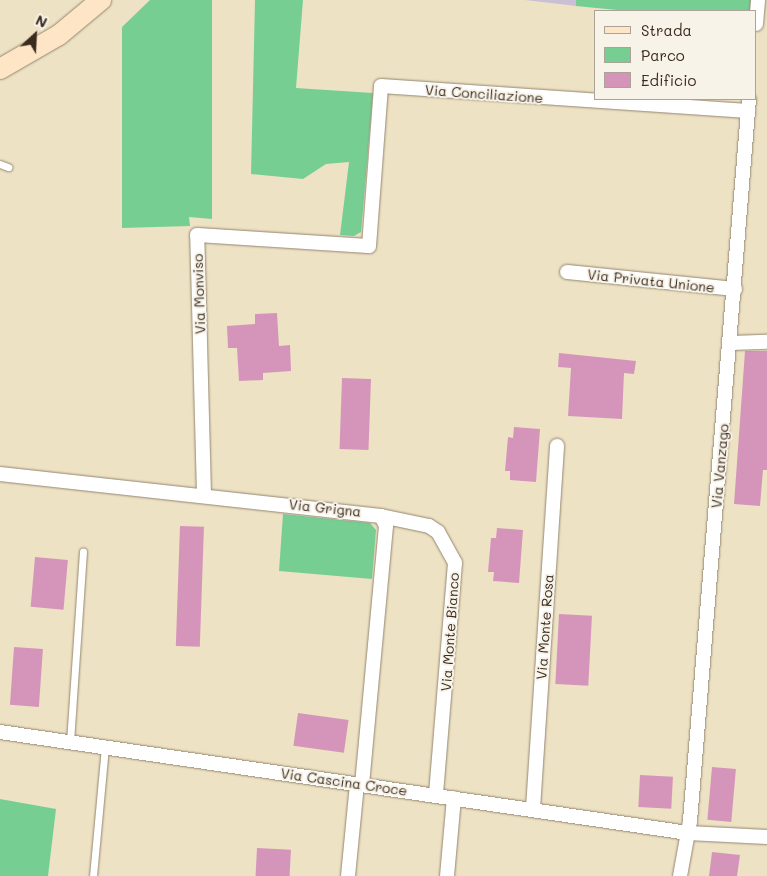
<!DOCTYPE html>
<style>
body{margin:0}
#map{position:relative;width:767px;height:876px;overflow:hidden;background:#eee2c4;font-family:Mali,sans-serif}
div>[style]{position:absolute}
.industrial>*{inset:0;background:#cbbfd5}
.green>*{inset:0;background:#77ce93}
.building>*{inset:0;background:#d595bb;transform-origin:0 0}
.roads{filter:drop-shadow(0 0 1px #948671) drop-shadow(0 0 1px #948671)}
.lane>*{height:7px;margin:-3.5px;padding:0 3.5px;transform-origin:3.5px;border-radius:3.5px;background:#fff}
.street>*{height:14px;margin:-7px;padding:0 7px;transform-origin:7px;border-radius:7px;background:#fff}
.secondary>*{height:20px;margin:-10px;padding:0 10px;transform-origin:10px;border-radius:10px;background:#fde5c5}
span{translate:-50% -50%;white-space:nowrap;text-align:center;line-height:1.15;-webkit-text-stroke:4px #f7f3e8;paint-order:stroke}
.street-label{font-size:14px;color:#3b2a1e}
.legend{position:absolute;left:594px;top:10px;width:162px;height:90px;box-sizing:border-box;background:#f7f3e8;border:1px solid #aca397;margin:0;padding:6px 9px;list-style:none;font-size:15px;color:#3b2a1e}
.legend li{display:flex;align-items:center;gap:10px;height:25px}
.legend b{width:25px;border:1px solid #aca397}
.north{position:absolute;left:10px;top:10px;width:50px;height:50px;-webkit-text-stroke:4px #f7f3e8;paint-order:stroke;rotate:25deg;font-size:14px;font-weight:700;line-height:20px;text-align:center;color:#3b2a1e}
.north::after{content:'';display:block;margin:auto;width:18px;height:22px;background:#3b2a1e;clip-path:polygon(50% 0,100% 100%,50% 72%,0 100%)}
</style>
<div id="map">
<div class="industrial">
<div style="clip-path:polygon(525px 0,576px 0,576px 6px)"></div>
</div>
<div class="green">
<div style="clip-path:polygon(150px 0,212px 0,212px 219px,189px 217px,190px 226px,122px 228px,122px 27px)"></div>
<div style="clip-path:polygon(255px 0,303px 0,296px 88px,373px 93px,361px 232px,354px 236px,340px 235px,349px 162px,326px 164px,303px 179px,251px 174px)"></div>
<div style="clip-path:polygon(576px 0,751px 0,750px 11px,627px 11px,576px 6px)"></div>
<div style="clip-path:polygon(283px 514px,370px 523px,376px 530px,372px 579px,279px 571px)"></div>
<div style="clip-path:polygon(0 799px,56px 809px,48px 876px,0 876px)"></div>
</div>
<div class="building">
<div style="clip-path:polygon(277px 313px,279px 346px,290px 345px,291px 371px,263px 373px,263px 380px,239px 381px,237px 348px,228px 348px,227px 326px,255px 324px,255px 314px)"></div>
<div style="clip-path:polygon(745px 351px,767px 351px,767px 470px,763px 470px,760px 506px,734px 504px)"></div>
<div style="clip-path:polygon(559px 353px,636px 361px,634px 374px,624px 373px,622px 419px,568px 416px,571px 368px,558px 367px)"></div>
<div style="left:342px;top:378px;width:29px;height:71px;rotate:2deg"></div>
<div style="clip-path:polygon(514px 427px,540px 429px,536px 482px,510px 480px,510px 471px,505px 471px,508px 437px,513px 438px)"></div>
<div style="left:180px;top:526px;width:24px;height:120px;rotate:2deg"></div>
<div style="clip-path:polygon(497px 528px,523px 530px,519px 583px,493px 581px,494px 572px,488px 572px,491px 538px,496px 538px)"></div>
<div style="left:35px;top:557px;width:33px;height:50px;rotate:5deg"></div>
<div style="left:559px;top:614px;width:33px;height:70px;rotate:3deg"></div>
<div style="left:14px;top:647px;width:29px;height:58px;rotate:4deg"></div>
<div style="left:298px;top:713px;width:51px;height:33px;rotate:8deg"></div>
<div style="left:712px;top:767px;width:24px;height:53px;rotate:5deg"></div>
<div style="left:640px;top:775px;width:33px;height:32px;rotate:3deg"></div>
<div style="left:257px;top:848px;width:34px;height:28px;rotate:3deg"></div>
<div style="clip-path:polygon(712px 852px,740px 855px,737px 876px,709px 876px)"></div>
</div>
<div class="roads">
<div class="lane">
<div style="left:0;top:164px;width:9px;rotate:21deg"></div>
<div style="left:70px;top:742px;width:191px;rotate:-86.1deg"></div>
<div style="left:93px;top:876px;width:130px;rotate:-84.7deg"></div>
</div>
<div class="street">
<div style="left:756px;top:24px;width:24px;rotate:-85deg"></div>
<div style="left:567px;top:272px;width:169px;rotate:5.8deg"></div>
<div style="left:731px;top:343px;width:36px;rotate:-2deg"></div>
<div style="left:0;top:474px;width:383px;rotate:6.3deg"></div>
<div style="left:381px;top:516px;width:11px;rotate:63deg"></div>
<div style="left:386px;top:526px;width:259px;rotate:95.3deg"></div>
<div style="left:204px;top:495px;width:260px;rotate:-91.5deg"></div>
<div style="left:197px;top:235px;width:172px;rotate:3.7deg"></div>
<div style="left:369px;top:246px;width:160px;rotate:-85.7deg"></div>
<div style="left:381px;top:86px;width:368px;rotate:3.9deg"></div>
<div style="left:381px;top:516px;width:49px;rotate:11.8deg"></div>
<div style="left:429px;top:526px;width:11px;rotate:34deg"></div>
<div style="left:438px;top:532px;width:35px;rotate:61deg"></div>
<div style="left:455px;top:563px;width:233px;rotate:94.7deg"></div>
<div style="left:0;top:732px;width:695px;rotate:8.35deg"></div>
<div style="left:688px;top:833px;width:79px;rotate:2.9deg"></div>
<div style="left:533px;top:808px;width:363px;rotate:-86.2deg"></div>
<div style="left:348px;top:876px;width:92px;rotate:-84.4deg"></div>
<div style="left:447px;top:876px;width:78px;rotate:-84.9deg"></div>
<div style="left:680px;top:876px;width:56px;rotate:-79.7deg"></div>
<div style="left:690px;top:821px;width:724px;rotate:-85.33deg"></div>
</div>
<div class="secondary">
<div style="left:0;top:69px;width:68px;rotate:-30deg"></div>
<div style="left:59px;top:35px;width:55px;rotate:-39.8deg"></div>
</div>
</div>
<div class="street-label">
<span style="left:484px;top:94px;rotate:4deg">Via Conciliazione</span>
<span style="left:651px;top:281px;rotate:6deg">Via Privata Unione</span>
<span style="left:199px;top:294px;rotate:-92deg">Via Monviso</span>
<span style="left:720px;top:466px;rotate:-85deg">Via Vanzago</span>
<span style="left:325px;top:508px;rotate:6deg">Via Grigna</span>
<span style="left:545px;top:627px;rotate:-86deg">Via Monte Rosa</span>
<span style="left:450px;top:632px;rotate:-86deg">Via Monte Bianco</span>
<span style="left:344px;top:782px;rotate:8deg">Via Cascina Croce</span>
</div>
<ul class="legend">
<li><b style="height:6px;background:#fde5c5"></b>Strada</li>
<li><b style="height:14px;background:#77ce93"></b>Parco</li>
<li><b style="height:14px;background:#d595bb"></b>Edificio</li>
</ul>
<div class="north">N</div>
</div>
